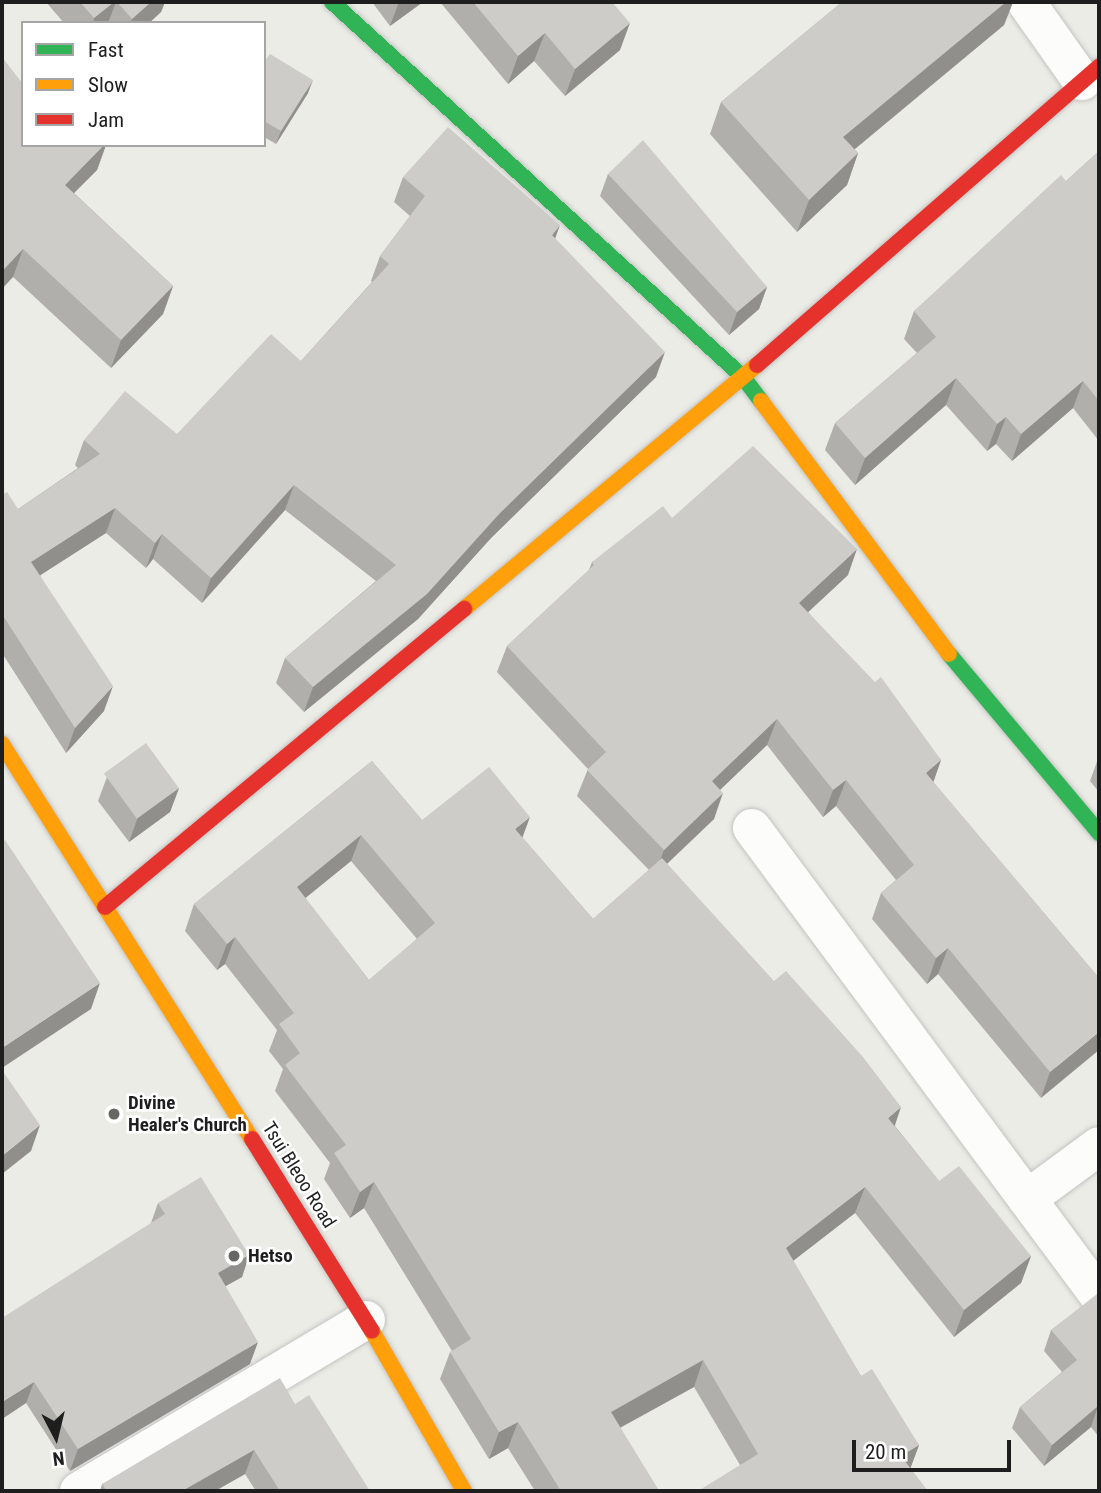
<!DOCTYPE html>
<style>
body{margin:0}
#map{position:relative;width:1101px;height:1493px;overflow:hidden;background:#ecece7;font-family:"Roboto Condensed",sans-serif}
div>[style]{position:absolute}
.roads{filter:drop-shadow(0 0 2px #c3c3c1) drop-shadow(0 0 2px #c3c3c1)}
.street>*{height:38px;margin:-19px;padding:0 19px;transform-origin:19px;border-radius:19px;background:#fcfcfb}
.fast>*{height:16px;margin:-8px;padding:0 8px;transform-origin:8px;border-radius:8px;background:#30b455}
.slow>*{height:16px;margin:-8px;padding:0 8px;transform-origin:8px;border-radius:8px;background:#ff9f0a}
.jam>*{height:16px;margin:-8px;padding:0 8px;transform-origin:8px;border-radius:8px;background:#e5322d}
.wall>*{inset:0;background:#b0afac}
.shaded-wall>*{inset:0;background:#908f8c}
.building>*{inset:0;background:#cdccc8;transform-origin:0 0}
.dots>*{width:19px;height:19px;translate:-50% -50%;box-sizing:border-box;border:4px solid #fff;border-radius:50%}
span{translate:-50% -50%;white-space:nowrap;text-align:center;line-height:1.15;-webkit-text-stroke:5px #fff;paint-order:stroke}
.poi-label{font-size:19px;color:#1e1e1e;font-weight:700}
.left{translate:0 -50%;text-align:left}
.street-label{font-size:19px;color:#1e1e1e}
.frame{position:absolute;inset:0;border:4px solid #1e1e1e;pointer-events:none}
.legend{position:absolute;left:21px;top:21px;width:245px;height:126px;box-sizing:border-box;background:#fff;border:2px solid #a5a5a5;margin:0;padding:9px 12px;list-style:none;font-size:21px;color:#1e1e1e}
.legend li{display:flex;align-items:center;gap:14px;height:35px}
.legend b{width:35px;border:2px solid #a5a5a5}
.north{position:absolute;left:21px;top:1402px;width:70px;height:70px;-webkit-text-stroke:5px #fff;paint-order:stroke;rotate:173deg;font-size:19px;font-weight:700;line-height:28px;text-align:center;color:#1e1e1e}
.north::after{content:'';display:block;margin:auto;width:24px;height:32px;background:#1e1e1e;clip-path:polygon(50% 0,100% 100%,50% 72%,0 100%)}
.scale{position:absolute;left:852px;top:1440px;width:159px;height:32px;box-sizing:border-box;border:4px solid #1e1e1e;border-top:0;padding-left:9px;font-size:21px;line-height:24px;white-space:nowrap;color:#1e1e1e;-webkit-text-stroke:5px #fff;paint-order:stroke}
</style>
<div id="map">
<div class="roads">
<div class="street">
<div style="left:1026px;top:2px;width:97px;rotate:54.7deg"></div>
<div style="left:752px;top:828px;width:583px;rotate:53.44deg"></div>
<div style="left:1027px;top:1199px;width:89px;rotate:-36.4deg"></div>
<div style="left:79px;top:1491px;width:334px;rotate:-30.8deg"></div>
</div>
<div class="fast">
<div style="left:332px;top:2px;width:556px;rotate:42.38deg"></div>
<div style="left:743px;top:377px;width:30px;rotate:53deg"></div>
<div style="left:949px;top:654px;width:234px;rotate:50deg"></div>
</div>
<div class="slow">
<div style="left:761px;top:401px;width:315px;rotate:53.4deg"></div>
<div style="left:464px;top:609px;width:381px;rotate:-39.8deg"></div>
<div style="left:2px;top:744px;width:467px;rotate:57.7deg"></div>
<div style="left:372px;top:1331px;width:185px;rotate:60.1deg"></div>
</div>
<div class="jam">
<div style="left:757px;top:365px;width:454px;rotate:-41.1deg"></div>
<div style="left:105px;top:907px;width:467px;rotate:-39.7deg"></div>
<div style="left:252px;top:1139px;width:226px;rotate:58deg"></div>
</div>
</div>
<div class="wall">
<div style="clip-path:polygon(46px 2px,165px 2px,161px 12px,149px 23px,64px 23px)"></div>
<div style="clip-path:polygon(372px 2px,423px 2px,390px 26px)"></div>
<div style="clip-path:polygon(440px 2px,612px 2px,620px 50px,565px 96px,534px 61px,508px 84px)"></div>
<div style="clip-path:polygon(842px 2px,1013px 2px,1004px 25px,854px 149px,858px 153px,847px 185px,797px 232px,710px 134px,721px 102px)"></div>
<div style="clip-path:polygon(264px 62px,308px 93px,276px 144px,264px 137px)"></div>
<div style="clip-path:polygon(23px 145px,106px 145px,97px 170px,74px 193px,173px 286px,163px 314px,111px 368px,13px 277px)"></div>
<div style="clip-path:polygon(1099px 151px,1099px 441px,1073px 408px,1012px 461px,996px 444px,987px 451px,946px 405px,855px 485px,825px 450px,835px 423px,917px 353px,904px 339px,914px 311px,1066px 181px)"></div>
<div style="clip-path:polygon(608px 174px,767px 287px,759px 309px,729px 335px,600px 196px)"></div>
<div style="clip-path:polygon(403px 177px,555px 239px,656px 377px,491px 538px,418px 619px,304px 712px,276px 683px,285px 658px,376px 581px,285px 510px,202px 603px,153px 559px,146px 568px,106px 533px,40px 575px,104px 711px,66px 753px,2px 653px,2px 495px,18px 509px,78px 468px,75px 465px,84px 440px,177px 434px,301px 361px,372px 282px,371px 281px,380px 256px,410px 216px,394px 202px)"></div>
<div style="clip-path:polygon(evenodd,672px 518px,848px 575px,808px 612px,941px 760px,933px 782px,1099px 978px,1041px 1098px,938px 974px,927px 984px,872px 919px,881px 893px,896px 880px,836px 806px,823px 817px,767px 745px,720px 790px,714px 819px,667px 864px,895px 1126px,939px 1181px,1031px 1256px,1021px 1283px,954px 1337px,855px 1213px,793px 1261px,861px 1376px,919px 1445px,910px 1469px,740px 1465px,694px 1387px,620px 1428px,659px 1491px,535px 1491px,508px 1448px,489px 1459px,440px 1379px,450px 1352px,452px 1351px,364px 1208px,350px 1218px,324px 1179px,330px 1163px,275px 1091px,283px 1069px,269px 1051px,277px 1030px,225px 964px,217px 970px,185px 931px,194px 904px,372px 761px,422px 820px,522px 837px,593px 919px,649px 870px,577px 796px,588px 769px,497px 672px,507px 646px,589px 570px,592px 562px,672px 518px,351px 861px,417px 939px,369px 980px,305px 898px,351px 861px)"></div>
<div style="clip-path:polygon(1099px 756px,1099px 792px,1090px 781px)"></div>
<div style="clip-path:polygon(107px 777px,179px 788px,170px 812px,129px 842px,98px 801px)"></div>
<div style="clip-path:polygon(158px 1203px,249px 1255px,242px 1277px,225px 1286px,250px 1364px,70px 1471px,26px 1403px,2px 1419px,151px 1223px)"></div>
<div style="clip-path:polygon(1099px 1295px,1099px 1437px,1091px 1427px,1044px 1466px,1012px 1428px,1020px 1407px,1062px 1372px,1044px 1351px,1051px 1330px)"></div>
<div style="clip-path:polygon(295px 1404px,370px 1491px,256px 1491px,245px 1474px,215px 1491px,100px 1491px,102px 1484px)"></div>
</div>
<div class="shaded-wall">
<div style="clip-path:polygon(114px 2px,116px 2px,108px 23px,93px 23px,94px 18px)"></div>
<div style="clip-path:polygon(151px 2px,165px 2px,161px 12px,149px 23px,130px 23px,132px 19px)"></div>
<div style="clip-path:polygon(399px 2px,423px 2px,390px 26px)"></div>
<div style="clip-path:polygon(1006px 2px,1013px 2px,1004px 25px,831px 169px,843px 137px)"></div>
<div style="clip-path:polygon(630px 23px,620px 50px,565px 96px,575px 69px)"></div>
<div style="clip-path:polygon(545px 33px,534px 61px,508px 84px,518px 56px)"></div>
<div style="clip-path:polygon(313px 80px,308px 93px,276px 144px,281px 131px)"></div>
<div style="clip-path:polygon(104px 145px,106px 145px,97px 170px,55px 212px,65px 185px)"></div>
<div style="clip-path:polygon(858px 153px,847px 185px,797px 232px,809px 200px)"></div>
<div style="clip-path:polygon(560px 225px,551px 250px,552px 235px)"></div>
<div style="clip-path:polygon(23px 249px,13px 277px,2px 289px,2px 271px)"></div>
<div style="clip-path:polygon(173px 286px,163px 314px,111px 368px,121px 340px)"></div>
<div style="clip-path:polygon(767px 287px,759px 309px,729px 335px,737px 312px)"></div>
<div style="clip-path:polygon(665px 352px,656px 377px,491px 538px,418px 619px,304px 712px,313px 687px,500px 513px)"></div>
<div style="clip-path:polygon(956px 378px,946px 405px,855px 485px,865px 458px)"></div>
<div style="clip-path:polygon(1083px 381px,1073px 408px,1012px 461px,1021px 434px)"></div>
<div style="clip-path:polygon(1006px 417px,996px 444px,987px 451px,997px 424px)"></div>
<div style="clip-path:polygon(294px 485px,285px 510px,202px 603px,211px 578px)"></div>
<div style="clip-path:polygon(115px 508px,106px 533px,22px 587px,31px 562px)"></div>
<div style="clip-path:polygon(162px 534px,153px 559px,146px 568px,155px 543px)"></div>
<div style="clip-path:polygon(857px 549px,848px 575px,790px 629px,799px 603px)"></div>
<div style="clip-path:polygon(113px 686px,104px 711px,66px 753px,75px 728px)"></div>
<div style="clip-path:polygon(777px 719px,767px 745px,702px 807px,712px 781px)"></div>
<div style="clip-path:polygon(941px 760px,932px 786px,926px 773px)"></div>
<div style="clip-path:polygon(846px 780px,836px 806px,823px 817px,833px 790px)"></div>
<div style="clip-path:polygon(179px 788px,170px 812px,129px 842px,138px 817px)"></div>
<div style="clip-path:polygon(723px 793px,714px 819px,654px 876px,664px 850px)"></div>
<div style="clip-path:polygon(530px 817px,520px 844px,515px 829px)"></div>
<div style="clip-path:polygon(361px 835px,351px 861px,287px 913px,297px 887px)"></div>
<div style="clip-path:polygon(235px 937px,225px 964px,217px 970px,227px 944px)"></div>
<div style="clip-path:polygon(948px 948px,938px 974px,927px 984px,936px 958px)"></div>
<div style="clip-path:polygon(100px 983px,91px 1009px,2px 1068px,2px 1048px)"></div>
<div style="clip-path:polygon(1099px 1032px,1099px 1050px,1041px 1098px,1050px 1072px)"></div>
<div style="clip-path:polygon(901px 1107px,892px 1134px,888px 1118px)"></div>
<div style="clip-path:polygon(40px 1125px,31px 1151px,2px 1174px,2px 1156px)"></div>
<div style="clip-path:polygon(374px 1182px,364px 1208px,350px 1218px,360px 1192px)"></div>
<div style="clip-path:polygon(865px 1187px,855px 1213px,776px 1274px,786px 1248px)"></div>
<div style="clip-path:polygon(249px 1255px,242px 1277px,210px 1295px,218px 1273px)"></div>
<div style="clip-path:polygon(1031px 1256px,1021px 1283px,954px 1337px,964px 1310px)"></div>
<div style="clip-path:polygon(258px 1342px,250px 1364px,70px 1471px,78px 1449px)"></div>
<div style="clip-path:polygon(703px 1360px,694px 1387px,601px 1438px,611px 1412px)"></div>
<div style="clip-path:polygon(34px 1382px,26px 1403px,2px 1419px,2px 1402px)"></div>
<div style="clip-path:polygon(1098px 1406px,1091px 1427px,1044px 1466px,1052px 1445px)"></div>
<div style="clip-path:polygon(518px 1422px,508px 1448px,489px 1459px,499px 1432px)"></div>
<div style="clip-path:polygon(919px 1445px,909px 1472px,901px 1456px)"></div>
<div style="clip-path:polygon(254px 1450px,245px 1474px,215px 1491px,182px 1491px)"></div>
</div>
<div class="building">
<div style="clip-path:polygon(80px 2px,114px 2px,94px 18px)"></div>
<div style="clip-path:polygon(117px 2px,151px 2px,132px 19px)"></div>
<div style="clip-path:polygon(473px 2px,612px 2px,630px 23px,575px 69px,545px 33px,518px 56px)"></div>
<div style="clip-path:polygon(842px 2px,1006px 2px,843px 137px,858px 153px,809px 200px,721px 102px)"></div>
<div style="clip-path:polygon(270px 54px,313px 80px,281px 131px,264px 121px,264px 62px)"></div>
<div style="clip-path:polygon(2px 57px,23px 84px,23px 145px,104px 145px,65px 185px,173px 286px,121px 340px,23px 249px,2px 271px)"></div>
<div style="clip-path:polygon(448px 127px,560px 225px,552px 235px,665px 352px,500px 513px,427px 594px,313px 687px,285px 658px,396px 565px,294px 485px,211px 578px,162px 534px,155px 543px,115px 508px,31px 562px,113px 686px,75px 728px,2px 614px,2px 495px,7px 492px,18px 509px,100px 454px,84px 440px,125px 391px,177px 434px,271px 334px,301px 361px,389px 264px,380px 256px,425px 196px,403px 177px)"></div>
<div style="clip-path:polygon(643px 140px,767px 287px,737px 312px,608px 174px)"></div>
<div style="clip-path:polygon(1099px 151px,1099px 401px,1083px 381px,1021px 434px,1006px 417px,997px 424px,956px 378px,865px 458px,835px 423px,936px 337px,914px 311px,1061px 175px,1066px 181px)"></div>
<div style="clip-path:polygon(753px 446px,857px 549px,799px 603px,875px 682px,881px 677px,941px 760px,926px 773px,1099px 978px,1099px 1032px,1050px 1072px,948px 948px,936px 958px,881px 893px,914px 865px,846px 780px,833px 790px,777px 719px,712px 781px,723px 793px,664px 850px,587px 770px,606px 752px,507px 646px,594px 565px,592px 562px,663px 506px,672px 518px)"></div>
<div style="left:146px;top:743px;width:56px;height:52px;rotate:54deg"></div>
<div style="clip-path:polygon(evenodd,372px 761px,422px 820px,489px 767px,530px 817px,515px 829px,593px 919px,662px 858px,774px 981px,786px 971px,863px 1057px,901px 1107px,888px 1118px,939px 1181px,959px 1166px,1031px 1256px,964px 1310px,865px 1187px,786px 1248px,861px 1376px,872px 1369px,919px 1445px,901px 1456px,928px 1491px,698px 1491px,758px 1454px,703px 1360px,611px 1412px,659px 1491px,561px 1491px,518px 1422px,499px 1432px,450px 1352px,471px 1339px,374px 1182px,360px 1192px,334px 1153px,346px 1145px,285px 1065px,300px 1053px,279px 1024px,294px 1013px,235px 937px,227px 944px,194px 904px,372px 761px,361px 835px,435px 923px,369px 980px,297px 887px,361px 835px)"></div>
<div style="clip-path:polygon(5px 840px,100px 983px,2px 1048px,2px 843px)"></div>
<div style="clip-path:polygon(2px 1070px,40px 1125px,2px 1156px)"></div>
<div style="clip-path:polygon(201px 1177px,249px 1255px,218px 1273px,258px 1342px,78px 1449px,34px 1382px,2px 1402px,2px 1318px,165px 1214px,158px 1203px)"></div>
<div style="clip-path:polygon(1097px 1294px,1099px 1295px,1099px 1407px,1098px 1406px,1052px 1445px,1020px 1407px,1077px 1360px,1051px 1330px)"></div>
<div style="clip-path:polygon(280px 1378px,295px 1404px,309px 1395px,370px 1491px,280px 1491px,254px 1450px,182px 1491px,107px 1491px,102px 1484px)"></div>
</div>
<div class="dots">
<div style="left:114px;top:1114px;background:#666664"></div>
<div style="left:234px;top:1256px;background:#666664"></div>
</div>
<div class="poi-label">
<span class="left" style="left:128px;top:1114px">Divine<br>Healer's Church</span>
<span class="left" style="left:248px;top:1256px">Hetso</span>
</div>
<div class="street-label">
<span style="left:299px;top:1175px;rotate:58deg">Tsui Bleoo Road</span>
</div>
<div class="frame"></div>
<ul class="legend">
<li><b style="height:9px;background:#30b455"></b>Fast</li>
<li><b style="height:9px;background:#ff9f0a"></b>Slow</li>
<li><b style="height:9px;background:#e5322d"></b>Jam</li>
</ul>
<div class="north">N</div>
<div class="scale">20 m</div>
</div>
